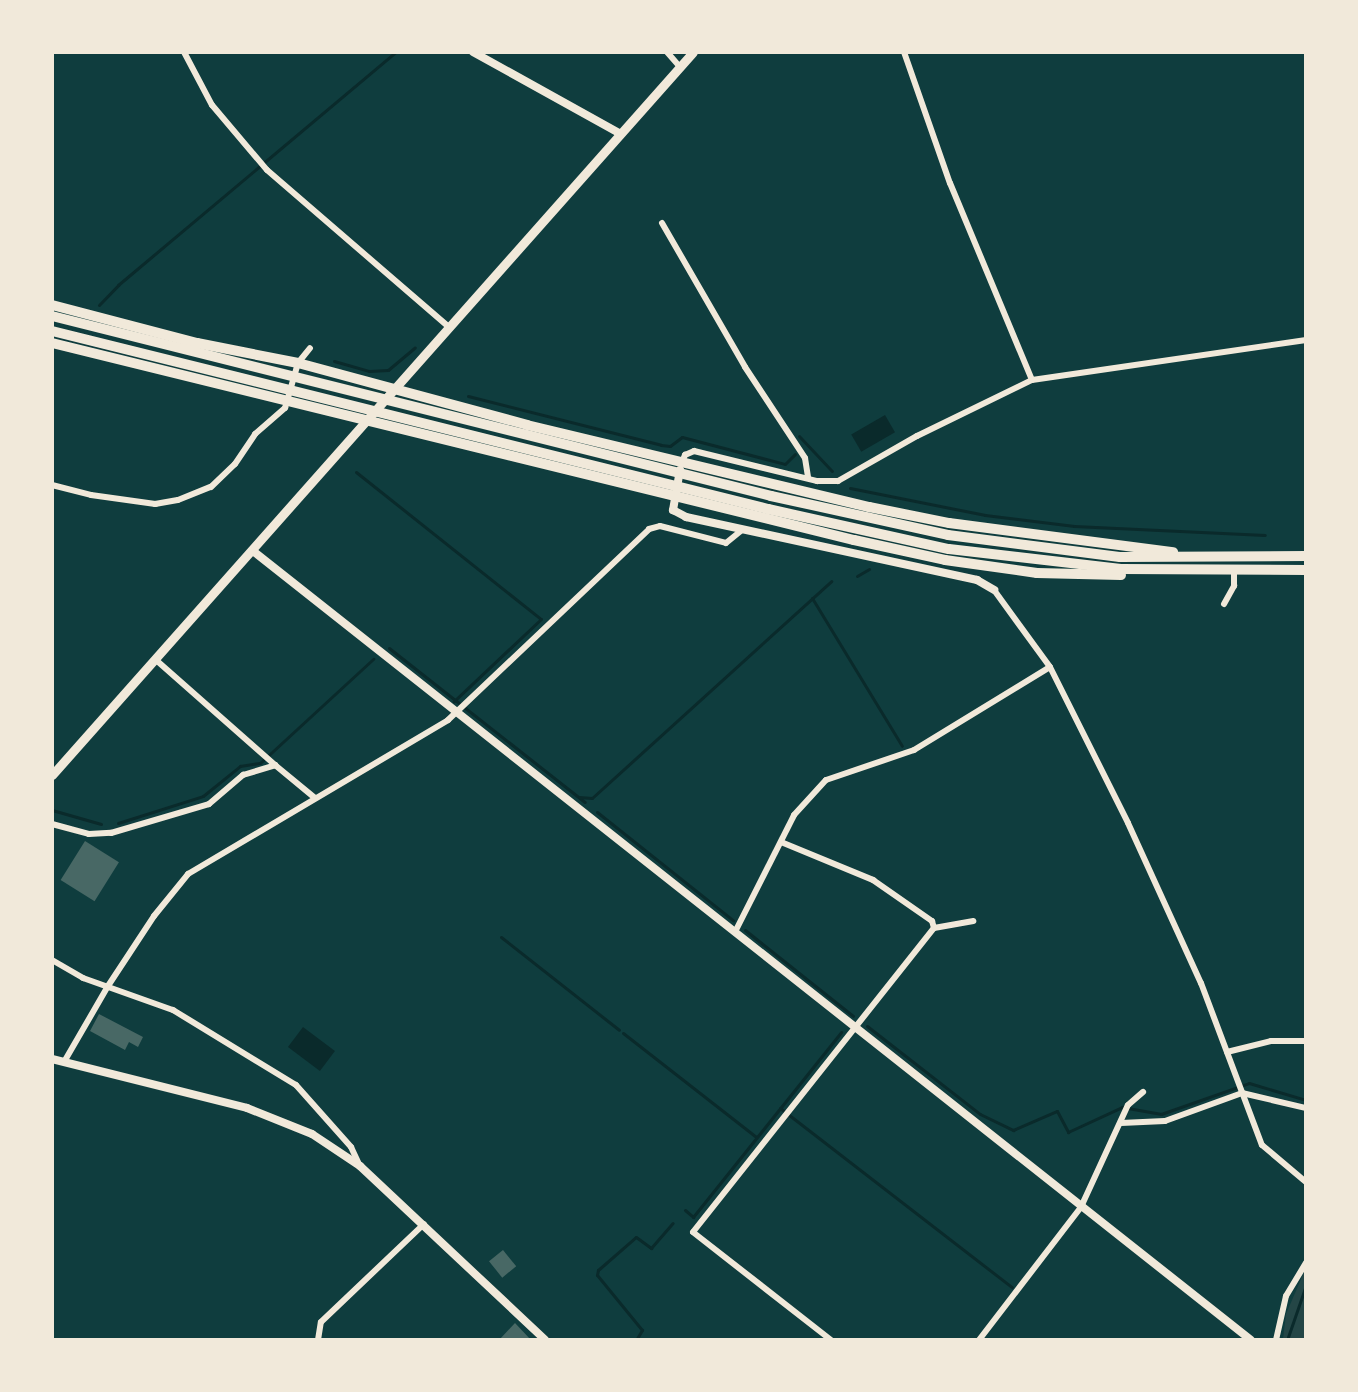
<!DOCTYPE html>
<style>
body{margin:0}
#map{position:relative;width:1358px;height:1392px;overflow:hidden;background:#0f3d3e;font-family:"Fira Sans Condensed",sans-serif}
div>[style]{position:absolute}
.green>*{inset:0;background:#244646}
.water>*{inset:0;background:#0a2a2b;transform-origin:0 0}
.stream>*{height:3px;margin:-1.5px;padding:0 1.5px;transform-origin:1.5px;border-radius:1.5px;background:#0a2a2b}
.building>*{inset:0;background:#486865;transform-origin:0 0}
.minor>*{height:6px;margin:-3px;padding:0 3px;transform-origin:3px;border-radius:3px;background:#f1e9da}
.tertiary>*{height:8px;margin:-4px;padding:0 4px;transform-origin:4px;border-radius:4px;background:#f1e9da}
.secondary>*{height:8px;margin:-4px;padding:0 4px;transform-origin:4px;border-radius:4px;background:#f1e9da}
.primary>*{height:9px;margin:-4.5px;padding:0 4.5px;transform-origin:4.5px;border-radius:4.5px;background:#f1e9da}
.trunk>*{height:10px;margin:-5px;padding:0 5px;transform-origin:5px;border-radius:5px;background:#f1e9da}
span{translate:-50% -50%;white-space:nowrap;text-align:center;line-height:1.15;-webkit-text-stroke:4.5px #f1e9da;paint-order:stroke}
.frame{position:absolute;inset:0;border:54px solid #f1e9da;pointer-events:none}
</style>
<div id="map">
<div class="green">
<div style="clip-path:polygon(1305px 1270px,1305px 1339px,1283px 1339px,1286px 1314px)"></div>
</div>
<div class="water">
<div style="left:885px;top:415px;width:20px;height:39px;rotate:60deg"></div>
<div style="left:303px;top:1027px;width:40px;height:25px;rotate:37deg"></div>
</div>
<div class="stream">
<div style="left:99px;top:305px;width:28px;rotate:-46deg"></div>
<div style="left:118px;top:285px;width:363px;rotate:-40deg"></div>
<div style="left:334px;top:361px;width:36px;rotate:16deg"></div>
<div style="left:369px;top:371px;width:19px;rotate:-3deg"></div>
<div style="left:388px;top:370px;width:35px;rotate:-40deg"></div>
<div style="left:468px;top:396px;width:199px;rotate:14.2deg"></div>
<div style="left:661px;top:445px;width:9px;rotate:6deg"></div>
<div style="left:670px;top:446px;width:15px;rotate:-37deg"></div>
<div style="left:682px;top:437px;width:106px;rotate:14.7deg"></div>
<div style="left:785px;top:464px;width:14px;rotate:-45deg"></div>
<div style="left:799px;top:436px;width:48px;rotate:46.7deg"></div>
<div style="left:356px;top:472px;width:236px;rotate:38.5deg"></div>
<div style="left:541px;top:619px;width:120px;rotate:136.7deg"></div>
<div style="left:850px;top:488px;width:138px;rotate:11.3deg"></div>
<div style="left:985px;top:515px;width:90px;rotate:7deg"></div>
<div style="left:1074px;top:526px;width:191px;rotate:2.7deg"></div>
<div style="left:857px;top:576px;width:14px;rotate:-30deg"></div>
<div style="left:812px;top:598px;width:173px;rotate:58.7deg"></div>
<div style="left:389px;top:648px;width:249px;rotate:38.2deg"></div>
<div style="left:579px;top:797px;width:13px;rotate:4deg"></div>
<div style="left:592px;top:798px;width:323px;rotate:-42.2deg"></div>
<div style="left:52px;top:810px;width:51px;rotate:15.9deg"></div>
<div style="left:597px;top:812px;width:174px;rotate:38.5deg"></div>
<div style="left:118px;top:823px;width:89px;rotate:-17.6deg"></div>
<div style="left:203px;top:796px;width:48px;rotate:-39deg"></div>
<div style="left:240px;top:766px;width:20px;rotate:-9deg"></div>
<div style="left:260px;top:763px;width:154px;rotate:-42.6deg"></div>
<div style="left:745px;top:930px;width:138px;rotate:38.5deg"></div>
<div style="left:501px;top:937px;width:150px;rotate:38.2deg"></div>
<div style="left:867px;top:1026px;width:143px;rotate:37.9deg"></div>
<div style="left:980px;top:1114px;width:37px;rotate:26deg"></div>
<div style="left:1013px;top:1130px;width:48px;rotate:-23.4deg"></div>
<div style="left:1057px;top:1111px;width:24px;rotate:62deg"></div>
<div style="left:1068px;top:1132px;width:60px;rotate:-24.8deg"></div>
<div style="left:1122px;top:1107px;width:40px;rotate:10deg"></div>
<div style="left:1161px;top:1114px;width:93px;rotate:-19.4deg"></div>
<div style="left:1249px;top:1083px;width:59px;rotate:16.6deg"></div>
<div style="left:623px;top:1033px;width:169px;rotate:38deg"></div>
<div style="left:780px;top:1108px;width:293px;rotate:37.7deg"></div>
<div style="left:685px;top:1210px;width:11px;rotate:41deg"></div>
<div style="left:693px;top:1217px;width:237px;rotate:-51.3deg"></div>
<div style="left:1288px;top:1337px;width:55px;rotate:-70.9deg"></div>
<div style="left:636px;top:1340px;width:12px;rotate:-59deg"></div>
<div style="left:642px;top:1330px;width:71px;rotate:-129.3deg"></div>
<div style="left:597px;top:1275px;width:5px;rotate:-79deg"></div>
<div style="left:598px;top:1270px;width:50px;rotate:-41deg"></div>
<div style="left:636px;top:1237px;width:19px;rotate:36deg"></div>
<div style="left:651px;top:1248px;width:33px;rotate:-49deg"></div>
</div>
<div class="building">
<div style="left:85px;top:841px;width:40px;height:46px;rotate:32deg"></div>
<div style="clip-path:polygon(99px 1014px,143px 1037px,138px 1047px,129px 1042px,125px 1050px,90px 1031px)"></div>
<div style="left:503px;top:1250px;width:21px;height:18px;rotate:51deg"></div>
<div style="clip-path:polygon(515px 1323px,531px 1340px,499px 1340px)"></div>
</div>
<div class="minor">
<div style="left:184px;top:52px;width:60px;rotate:62.2deg"></div>
<div style="left:212px;top:105px;width:85px;rotate:49.8deg"></div>
<div style="left:267px;top:170px;width:242px;rotate:40.8deg"></div>
<div style="left:667px;top:52px;width:20px;rotate:49deg"></div>
<div style="left:904px;top:52px;width:139px;rotate:70.7deg"></div>
<div style="left:950px;top:183px;width:213px;rotate:67.4deg"></div>
<div style="left:662px;top:223px;width:166px;rotate:60deg"></div>
<div style="left:745px;top:367px;width:109px;rotate:56.6deg"></div>
<div style="left:805px;top:458px;width:20px;rotate:81deg"></div>
<div style="left:682px;top:462px;width:8px;rotate:-67deg"></div>
<div style="left:685px;top:455px;width:10px;rotate:-24deg"></div>
<div style="left:694px;top:451px;width:127px;rotate:13.7deg"></div>
<div style="left:817px;top:481px;width:21px"></div>
<div style="left:838px;top:481px;width:91px;rotate:-29.7deg"></div>
<div style="left:917px;top:436px;width:128px;rotate:-26deg"></div>
<div style="left:1032px;top:380px;width:277px;rotate:-8.3deg"></div>
<div style="left:52px;top:485px;width:40px;rotate:14.4deg"></div>
<div style="left:91px;top:495px;width:65px;rotate:8deg"></div>
<div style="left:155px;top:504px;width:23px;rotate:-10deg"></div>
<div style="left:178px;top:500px;width:35px;rotate:-22deg"></div>
<div style="left:211px;top:487px;width:33px;rotate:-44deg"></div>
<div style="left:235px;top:464px;width:36px;rotate:-56deg"></div>
<div style="left:255px;top:434px;width:40px;rotate:-41deg"></div>
<div style="left:285px;top:408px;width:47px;rotate:-73.9deg"></div>
<div style="left:298px;top:363px;width:19px;rotate:-51deg"></div>
<div style="left:994px;top:590px;width:95px;rotate:54deg"></div>
<div style="left:1050px;top:667px;width:174px;rotate:63.4deg"></div>
<div style="left:1128px;top:823px;width:176px;rotate:65.5deg"></div>
<div style="left:1201px;top:983px;width:173px;rotate:69.4deg"></div>
<div style="left:1262px;top:1145px;width:57px;rotate:40.1deg"></div>
<div style="left:1224px;top:604px;width:21px;rotate:-61deg"></div>
<div style="left:1234px;top:586px;width:13px;rotate:-90deg"></div>
<div style="left:156px;top:660px;width:159px;rotate:41.4deg"></div>
<div style="left:52px;top:824px;width:38px;rotate:15deg"></div>
<div style="left:89px;top:834px;width:22px;rotate:-3deg"></div>
<div style="left:111px;top:833px;width:102px;rotate:-16.5deg"></div>
<div style="left:209px;top:804px;width:45px;rotate:-40.5deg"></div>
<div style="left:243px;top:775px;width:34px;rotate:-17deg"></div>
<div style="left:275px;top:765px;width:52px;rotate:39.5deg"></div>
<div style="left:781px;top:842px;width:100px;rotate:22.4deg"></div>
<div style="left:873px;top:880px;width:72px;rotate:34.8deg"></div>
<div style="left:932px;top:921px;width:7px;rotate:74deg"></div>
<div style="left:934px;top:928px;width:40px;rotate:-10deg"></div>
<div style="left:735px;top:932px;width:131px;rotate:-63.2deg"></div>
<div style="left:794px;top:815px;width:47px;rotate:-47.6deg"></div>
<div style="left:826px;top:780px;width:93px;rotate:-18.8deg"></div>
<div style="left:914px;top:750px;width:159px;rotate:-31.4deg"></div>
<div style="left:52px;top:960px;width:36px;rotate:30deg"></div>
<div style="left:83px;top:978px;width:96px;rotate:19.6deg"></div>
<div style="left:173px;top:1010px;width:144px;rotate:31.4deg"></div>
<div style="left:296px;top:1085px;width:83px;rotate:48.4deg"></div>
<div style="left:351px;top:1147px;width:21px;rotate:65deg"></div>
<div style="left:1227px;top:1052px;width:45px;rotate:-14deg"></div>
<div style="left:1271px;top:1041px;width:35px"></div>
<div style="left:64px;top:1062px;width:88px;rotate:-59.9deg"></div>
<div style="left:108px;top:986px;width:84px;rotate:-56.7deg"></div>
<div style="left:154px;top:916px;width:54px;rotate:-51deg"></div>
<div style="left:188px;top:874px;width:302px;rotate:-30.6deg"></div>
<div style="left:448px;top:720px;width:277px;rotate:-43.5deg"></div>
<div style="left:649px;top:529px;width:11px;rotate:-15deg"></div>
<div style="left:660px;top:526px;width:68px;rotate:14.4deg"></div>
<div style="left:726px;top:543px;width:19px;rotate:-39deg"></div>
<div style="left:1121px;top:1123px;width:44px;rotate:-2.6deg"></div>
<div style="left:1165px;top:1121px;width:82px;rotate:-20deg"></div>
<div style="left:1242px;top:1093px;width:66px;rotate:13.2deg"></div>
<div style="left:318px;top:1340px;width:18px;rotate:-81deg"></div>
<div style="left:321px;top:1322px;width:142px;rotate:-43.6deg"></div>
<div style="left:831px;top:1340px;width:175px;rotate:-142deg"></div>
<div style="left:693px;top:1232px;width:388px;rotate:-51.6deg"></div>
<div style="left:979px;top:1340px;width:168px;rotate:-52.5deg"></div>
<div style="left:1081px;top:1207px;width:112px;rotate:-65.3deg"></div>
<div style="left:1128px;top:1105px;width:20px;rotate:-41deg"></div>
<div style="left:1276px;top:1340px;width:45px;rotate:-77.2deg"></div>
<div style="left:1286px;top:1296px;width:39px;rotate:-59deg"></div>
</div>
<div class="tertiary">
<div style="left:473px;top:52px;width:169px;rotate:29deg"></div>
<div style="left:680px;top:470px;width:41px;rotate:99.9deg"></div>
<div style="left:673px;top:510px;width:15px;rotate:28deg"></div>
<div style="left:686px;top:517px;width:298px;rotate:12.2deg"></div>
<div style="left:977px;top:580px;width:20px;rotate:30deg"></div>
<div style="left:253px;top:551px;width:1272px;rotate:38.33deg"></div>
</div>
<div class="secondary">
<div style="left:52px;top:1059px;width:201px;rotate:14.1deg"></div>
<div style="left:247px;top:1108px;width:70px;rotate:21.8deg"></div>
<div style="left:312px;top:1134px;width:58px;rotate:33.7deg"></div>
<div style="left:360px;top:1166px;width:254px;rotate:43.2deg"></div>
</div>
<div class="primary">
<div style="left:52px;top:775px;width:966px;rotate:-48.44deg"></div>
</div>
<div class="trunk">
<div style="left:52px;top:305px;width:150px;rotate:14.7deg"></div>
<div style="left:197px;top:343px;width:103px;rotate:11.2deg"></div>
<div style="left:298px;top:363px;width:237px;rotate:15.1deg"></div>
<div style="left:527px;top:425px;width:352px;rotate:13.5deg"></div>
<div style="left:869px;top:507px;width:82px;rotate:11.3deg"></div>
<div style="left:949px;top:523px;width:226px;rotate:7.4deg"></div>
<div style="left:52px;top:316px;width:741px;rotate:14.05deg"></div>
<div style="left:771px;top:496px;width:181px;rotate:12.4deg"></div>
<div style="left:948px;top:535px;width:173px;rotate:7.3deg"></div>
<div style="left:1120px;top:557px;width:186px;rotate:-0.3deg"></div>
<div style="left:52px;top:331px;width:738px;rotate:13.96deg"></div>
<div style="left:768px;top:509px;width:185px;rotate:12.5deg"></div>
<div style="left:949px;top:549px;width:173px;rotate:6.6deg"></div>
<div style="left:1121px;top:569px;width:185px;rotate:0.3deg"></div>
<div style="left:52px;top:343px;width:826px;rotate:13.8deg"></div>
<div style="left:854px;top:540px;width:93px;rotate:12.4deg"></div>
<div style="left:945px;top:560px;width:93px;rotate:8deg"></div>
<div style="left:1037px;top:573px;width:84px;rotate:1.4deg"></div>
</div>
<div class="frame"></div>
</div>
